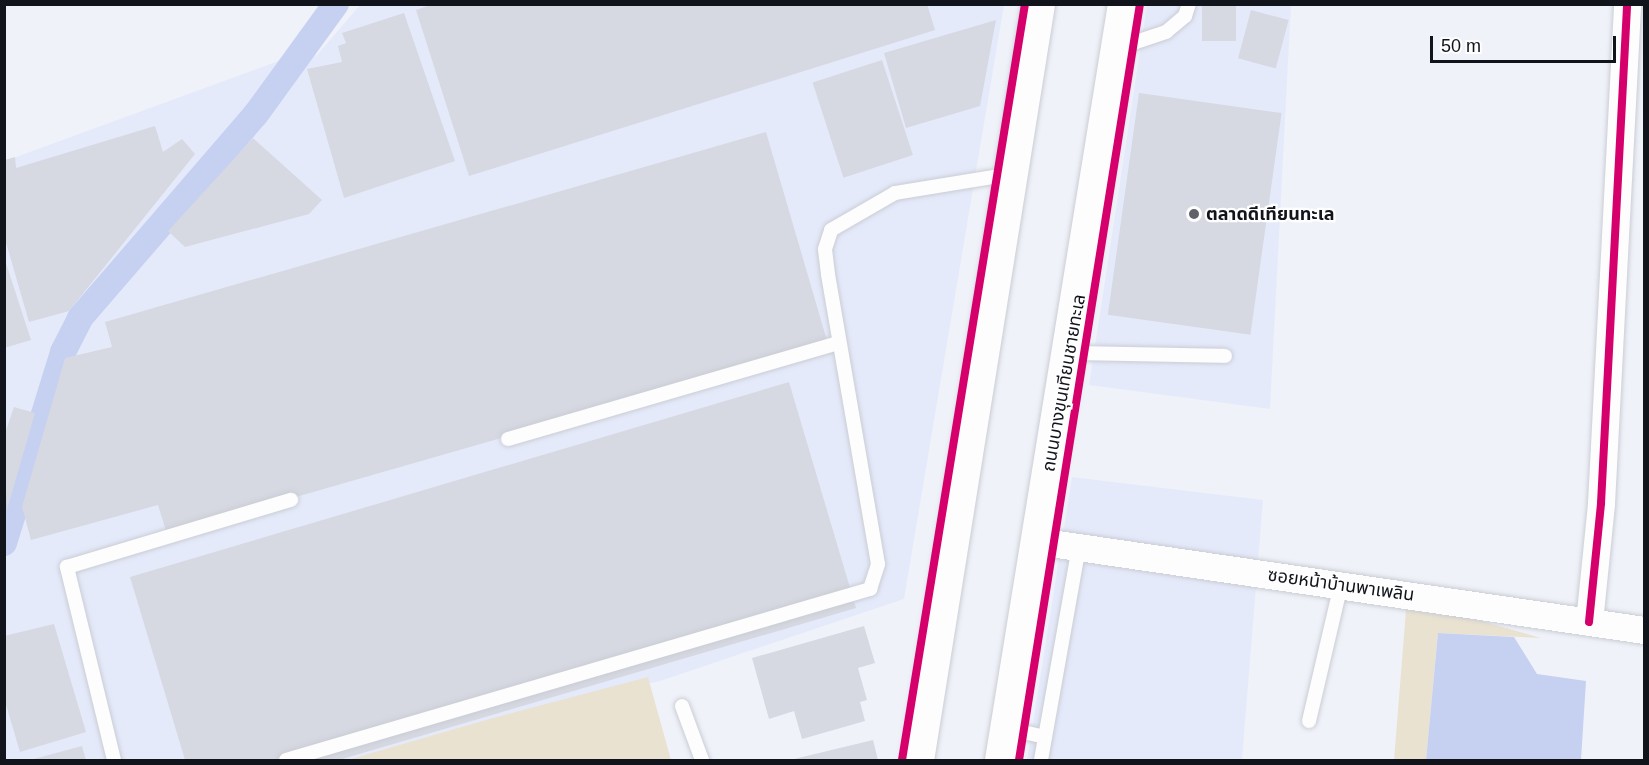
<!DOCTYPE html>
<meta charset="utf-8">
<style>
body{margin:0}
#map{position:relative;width:1649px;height:765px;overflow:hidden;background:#f0f2fa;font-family:Arial,"Noto Sans Thai",sans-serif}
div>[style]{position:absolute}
.built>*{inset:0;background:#e5eafb}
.green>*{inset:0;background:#eae2d1}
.water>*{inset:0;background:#c6d0f0}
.canal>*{height:26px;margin:-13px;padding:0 13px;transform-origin:13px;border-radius:13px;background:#c6d0f0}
.building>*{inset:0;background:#d6d8e2;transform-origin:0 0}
.roads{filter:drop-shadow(0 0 2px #cacdd4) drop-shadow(0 0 2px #cacdd4)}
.lane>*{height:14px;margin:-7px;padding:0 7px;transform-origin:7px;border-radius:7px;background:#fdfdfe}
.street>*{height:27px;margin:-13.5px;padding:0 13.5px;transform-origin:13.5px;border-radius:13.5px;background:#fdfdfe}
.secondary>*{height:33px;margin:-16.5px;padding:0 16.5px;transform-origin:16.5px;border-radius:16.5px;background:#fdfdfe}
.cycleway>*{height:8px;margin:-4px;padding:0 4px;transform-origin:4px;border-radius:4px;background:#d6006c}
.dots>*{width:16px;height:16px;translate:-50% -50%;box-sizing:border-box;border:3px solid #fefefe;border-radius:50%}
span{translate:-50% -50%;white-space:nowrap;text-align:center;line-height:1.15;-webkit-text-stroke:4.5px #fefefe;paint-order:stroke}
.poi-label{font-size:18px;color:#11141b;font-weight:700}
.left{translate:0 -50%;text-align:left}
.street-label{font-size:18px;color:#11141b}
.frame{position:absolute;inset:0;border:6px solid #11141b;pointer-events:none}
.scale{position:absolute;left:1430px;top:36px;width:186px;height:27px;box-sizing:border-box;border:3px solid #11141b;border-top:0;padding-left:8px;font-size:18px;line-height:21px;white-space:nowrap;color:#11141b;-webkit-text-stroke:4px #fefefe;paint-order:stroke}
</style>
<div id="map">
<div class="built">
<div style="clip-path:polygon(360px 5px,1004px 5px,904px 599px,660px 681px,482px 721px,347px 760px,5px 760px,5px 161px,284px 59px,317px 55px)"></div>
<div style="clip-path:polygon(1147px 5px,1291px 5px,1270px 409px,1089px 385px)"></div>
<div style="clip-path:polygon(1072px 477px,1263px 500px,1242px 760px,1027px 760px)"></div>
</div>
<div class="green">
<div style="clip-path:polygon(1406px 610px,1447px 611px,1541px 638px,1438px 633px,1426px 760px,1394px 760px)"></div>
<div style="clip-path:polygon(648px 677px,671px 760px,347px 760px,482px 721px)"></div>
</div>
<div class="water">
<div style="clip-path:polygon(1438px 633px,1514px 637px,1537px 674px,1586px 681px,1581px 760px,1426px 760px)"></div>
</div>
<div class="canal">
<div style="left:4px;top:543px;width:200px;rotate:-72.8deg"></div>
<div style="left:63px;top:352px;width:38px;rotate:-63deg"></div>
<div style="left:80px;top:318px;width:269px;rotate:-49.2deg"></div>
<div style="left:256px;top:114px;width:136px;rotate:-54deg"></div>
</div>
<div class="building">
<div style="clip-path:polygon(433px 4px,927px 4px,935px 30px,469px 176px,416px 10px)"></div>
<div style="left:1202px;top:4px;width:34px;height:37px"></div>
<div style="left:1251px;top:10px;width:39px;height:50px;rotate:15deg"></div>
<div style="clip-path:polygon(404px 13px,455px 161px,344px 198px,307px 69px,342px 62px,338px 46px,346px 43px,342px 33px)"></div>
<div style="clip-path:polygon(996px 20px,980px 106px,906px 128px,884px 53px)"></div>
<div style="left:882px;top:60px;width:100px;height:73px;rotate:72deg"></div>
<div style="left:1139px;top:93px;width:144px;height:224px;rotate:8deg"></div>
<div style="clip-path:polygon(155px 126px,163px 152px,182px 139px,195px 154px,69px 311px,29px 322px,5px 239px,5px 160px,15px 157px,16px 168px)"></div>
<div style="clip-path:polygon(766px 132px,828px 344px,167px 534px,158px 505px,31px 540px,22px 507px,65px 358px,112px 347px,105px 322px)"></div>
<div style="clip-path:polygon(253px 138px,322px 200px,309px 214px,185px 247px,168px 231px)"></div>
<div style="clip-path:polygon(4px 257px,31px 340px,4px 348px)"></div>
<div style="clip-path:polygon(789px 382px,856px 608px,339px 760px,185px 760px,130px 577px)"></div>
<div style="clip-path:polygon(14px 407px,35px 413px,7px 510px,4px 436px)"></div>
<div style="clip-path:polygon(54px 624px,86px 732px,20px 752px,4px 698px,4px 636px)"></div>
<div style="clip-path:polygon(864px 626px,875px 663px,858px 668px,867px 700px,860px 702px,865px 721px,802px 739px,794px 711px,769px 719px,752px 658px)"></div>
<div style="clip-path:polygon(873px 740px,878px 760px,790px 760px)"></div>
<div style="clip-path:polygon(82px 746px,86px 760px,30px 760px)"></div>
</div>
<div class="roads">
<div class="lane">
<div style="left:1118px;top:48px;width:51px;rotate:-18.4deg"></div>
<div style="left:1166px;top:32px;width:25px;rotate:-40deg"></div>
<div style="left:1185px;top:16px;width:13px;rotate:-72deg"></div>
<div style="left:1070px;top:353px;width:155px;rotate:1.1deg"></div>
<div style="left:508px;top:439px;width:344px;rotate:-16.2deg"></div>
<div style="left:682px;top:706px;width:58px;rotate:69.7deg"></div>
<div style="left:1309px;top:721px;width:140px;rotate:-76.8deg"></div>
<div style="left:1006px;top:728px;width:40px;rotate:13deg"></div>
<div style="left:114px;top:760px;width:199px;rotate:-103.7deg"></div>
<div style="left:67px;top:567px;width:234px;rotate:-16.7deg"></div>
<div style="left:286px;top:760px;width:609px;rotate:-16.32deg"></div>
<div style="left:870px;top:589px;width:26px;rotate:-72deg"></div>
<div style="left:878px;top:564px;width:294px;rotate:-99.8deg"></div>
<div style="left:828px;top:274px;width:25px;rotate:-97deg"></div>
<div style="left:825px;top:249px;width:20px;rotate:-72deg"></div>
<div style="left:831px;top:230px;width:74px;rotate:-30deg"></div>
<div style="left:895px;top:193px;width:118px;rotate:-9.3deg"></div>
<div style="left:1041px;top:760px;width:216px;rotate:-79.9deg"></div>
</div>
<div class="street">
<div style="left:1037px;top:541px;width:613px;rotate:8.34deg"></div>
<div style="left:1589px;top:622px;width:120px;rotate:-84.2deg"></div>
<div style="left:1601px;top:503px;width:500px;rotate:-87deg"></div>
</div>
<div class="secondary">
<div style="left:917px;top:760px;width:766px;rotate:-80.91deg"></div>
<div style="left:1001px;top:760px;width:766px;rotate:-80.76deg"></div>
</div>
</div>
<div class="cycleway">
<div style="left:1589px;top:622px;width:120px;rotate:-84.2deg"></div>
<div style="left:1601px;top:503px;width:500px;rotate:-87deg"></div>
<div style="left:902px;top:760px;width:766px;rotate:-80.76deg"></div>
<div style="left:1019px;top:760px;width:766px;rotate:-80.91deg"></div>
</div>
<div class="dots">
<div style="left:1194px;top:214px;background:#5f6269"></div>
</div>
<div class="poi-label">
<span class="left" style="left:1206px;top:214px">ตลาดดีเทียนทะเล</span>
</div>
<div class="street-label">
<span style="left:1064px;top:383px;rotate:-80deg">ถนนบางขุนเทียนชายทะเล</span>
<span style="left:1341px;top:585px;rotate:8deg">ซอยหน้าบ้านพาเพลิน</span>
</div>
<div class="frame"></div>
<div class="scale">50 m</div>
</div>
